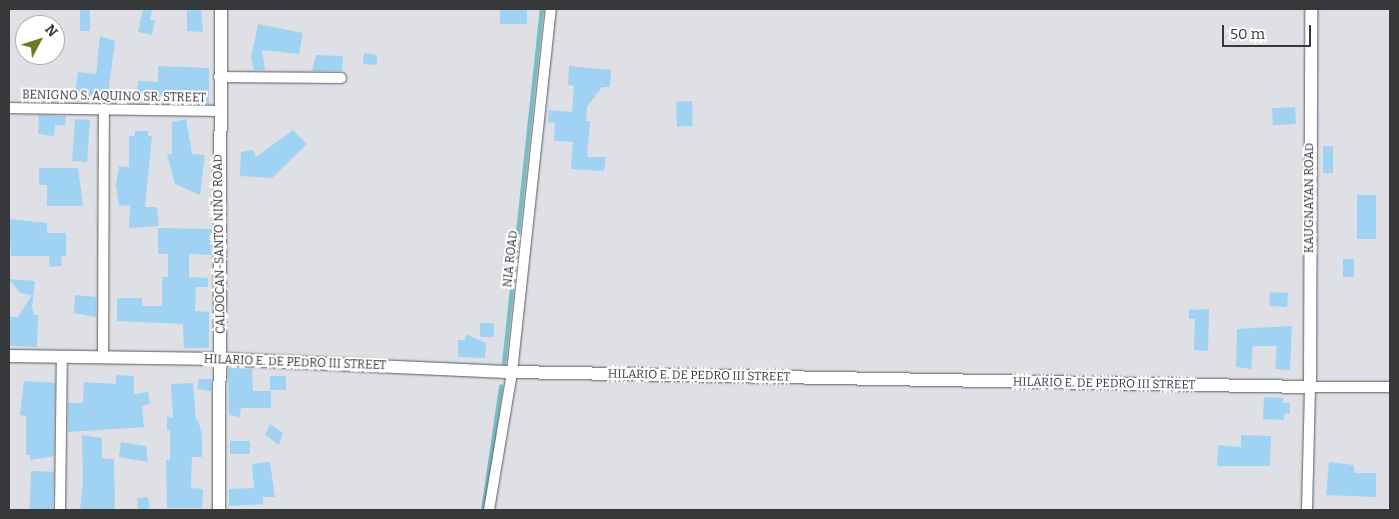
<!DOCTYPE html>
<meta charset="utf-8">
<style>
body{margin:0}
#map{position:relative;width:1399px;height:519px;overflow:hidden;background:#dee0e5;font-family:Bitter,serif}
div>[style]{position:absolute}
.stream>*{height:4px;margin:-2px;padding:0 2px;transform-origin:2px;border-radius:2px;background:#79bdc6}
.building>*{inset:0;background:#a0d2f3;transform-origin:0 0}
.roads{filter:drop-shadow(0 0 1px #585a5e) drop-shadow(0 0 1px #585a5e)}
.minor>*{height:10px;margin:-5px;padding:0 5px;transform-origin:5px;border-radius:5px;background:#fff}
.tertiary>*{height:12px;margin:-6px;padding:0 6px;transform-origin:6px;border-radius:6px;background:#fff}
span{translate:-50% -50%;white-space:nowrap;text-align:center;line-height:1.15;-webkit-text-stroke:4px #fff;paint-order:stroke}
.street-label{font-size:12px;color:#37383a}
.frame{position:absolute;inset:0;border:10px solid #37383a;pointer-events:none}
.north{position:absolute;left:15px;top:15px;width:50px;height:50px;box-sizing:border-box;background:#fff;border:1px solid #afafb0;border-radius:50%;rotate:50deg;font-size:14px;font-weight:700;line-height:20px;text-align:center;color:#37383a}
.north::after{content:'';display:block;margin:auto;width:18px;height:22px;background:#72771e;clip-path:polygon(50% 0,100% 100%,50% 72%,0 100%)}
.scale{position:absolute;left:1222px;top:25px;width:89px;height:22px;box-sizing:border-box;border:2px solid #37383a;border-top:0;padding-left:6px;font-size:15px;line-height:18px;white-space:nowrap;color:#37383a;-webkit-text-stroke:4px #fff;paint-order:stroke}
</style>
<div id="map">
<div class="stream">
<div style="left:504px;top:363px;width:356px;rotate:-83.9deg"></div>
<div style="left:483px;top:510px;width:125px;rotate:-81.7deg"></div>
</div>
<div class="building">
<div style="left:80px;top:9px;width:10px;height:22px"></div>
<div style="clip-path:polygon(143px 9px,152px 9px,150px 20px,155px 20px,152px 35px,138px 32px)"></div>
<div style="clip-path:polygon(187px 9px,201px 9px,203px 32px,187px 31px)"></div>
<div style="left:500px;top:9px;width:27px;height:15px"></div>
<div style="clip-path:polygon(258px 24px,303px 33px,299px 54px,262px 50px,265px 70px,254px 70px,251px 57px)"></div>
<div style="clip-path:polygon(100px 36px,115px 41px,107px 102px,75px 97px,78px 72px,96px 74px)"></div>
<div style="clip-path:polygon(364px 53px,377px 55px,377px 65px,363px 64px)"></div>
<div style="clip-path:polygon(316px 55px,343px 56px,342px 71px,312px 71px)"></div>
<div style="clip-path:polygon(158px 66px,209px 68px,209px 104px,184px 103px,184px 99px,136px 100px,138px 81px,158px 82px)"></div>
<div style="clip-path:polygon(569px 66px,611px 70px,610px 87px,602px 87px,587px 107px,586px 121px,590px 121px,587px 157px,606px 157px,604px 171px,571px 169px,573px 142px,554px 141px,555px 123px,548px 122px,549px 110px,572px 112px,574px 86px,568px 85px)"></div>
<div style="left:692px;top:101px;width:25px;height:16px;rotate:88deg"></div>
<div style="left:1295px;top:107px;width:17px;height:23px;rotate:87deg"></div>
<div style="clip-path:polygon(39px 115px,66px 116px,65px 126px,55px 125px,54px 136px,38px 134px)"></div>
<div style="left:75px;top:119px;width:15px;height:42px;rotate:4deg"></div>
<div style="clip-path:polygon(186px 119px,192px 154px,205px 155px,200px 195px,175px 184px,167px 154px,172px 154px,172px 122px)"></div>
<div style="clip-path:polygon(293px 130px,307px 144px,272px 178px,240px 176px,241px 152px,253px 150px,256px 157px)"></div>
<div style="clip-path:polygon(135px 131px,148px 131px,148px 136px,152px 136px,145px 207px,157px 207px,159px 226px,129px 228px,130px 205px,119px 206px,116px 185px,119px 166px,129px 167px,129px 136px,135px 136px)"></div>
<div style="left:1323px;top:146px;width:10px;height:27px"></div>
<div style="clip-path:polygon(39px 168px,78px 168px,83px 206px,47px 206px,47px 185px,39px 185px)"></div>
<div style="left:1357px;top:195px;width:19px;height:44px"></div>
<div style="clip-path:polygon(9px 219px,47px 223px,47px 233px,66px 233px,66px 256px,61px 256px,62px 266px,50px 267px,49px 256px,11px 256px)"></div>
<div style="clip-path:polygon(158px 228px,212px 229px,211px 255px,189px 254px,189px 277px,208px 278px,208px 287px,196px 287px,195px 311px,209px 312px,209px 348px,184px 348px,183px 324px,117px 321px,117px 298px,142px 298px,142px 306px,162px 306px,162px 277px,168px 277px,168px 254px,158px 254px)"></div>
<div style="left:1343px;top:259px;width:11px;height:18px"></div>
<div style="clip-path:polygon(9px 279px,35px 281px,32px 307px,34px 315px,38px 315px,37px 347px,9px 346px,9px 317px,18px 317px,32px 295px,20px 293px)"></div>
<div style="left:1270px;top:292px;width:18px;height:14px;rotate:3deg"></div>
<div style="clip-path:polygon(75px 295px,96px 297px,96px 317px,74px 313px)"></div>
<div style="clip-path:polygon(1209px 309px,1208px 351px,1194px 350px,1195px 319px,1189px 319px,1189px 310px)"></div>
<div style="left:480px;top:323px;width:14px;height:14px"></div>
<div style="clip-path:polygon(1292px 326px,1290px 370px,1275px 369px,1277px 346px,1253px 346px,1251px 369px,1236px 367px,1237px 329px)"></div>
<div style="clip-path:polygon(466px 334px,486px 343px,485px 358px,458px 357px,458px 340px,465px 340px)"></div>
<div style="clip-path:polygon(228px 368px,252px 369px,253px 391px,271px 391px,271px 408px,241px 408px,240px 417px,229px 415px)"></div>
<div style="clip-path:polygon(116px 375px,134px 376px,134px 394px,148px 392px,150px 404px,142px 406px,144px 427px,68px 432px,68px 403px,83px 403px,84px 382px,116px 384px)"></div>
<div style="left:286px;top:376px;width:14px;height:16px;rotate:90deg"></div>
<div style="clip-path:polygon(199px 379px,211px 379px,211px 391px,197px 389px)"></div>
<div style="clip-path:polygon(24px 381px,55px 383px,54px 456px,30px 460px,30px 455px,26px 455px,26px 416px,20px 415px)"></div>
<div style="clip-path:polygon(193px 383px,196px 420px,198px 420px,202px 435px,202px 457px,192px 457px,191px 488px,203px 489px,202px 508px,167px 508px,166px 460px,170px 460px,170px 431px,167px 430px,167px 416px,173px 418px,171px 384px)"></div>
<div style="clip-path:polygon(1264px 397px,1283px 398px,1283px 403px,1290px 403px,1290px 414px,1285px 413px,1284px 420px,1263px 419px)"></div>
<div style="clip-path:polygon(270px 424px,283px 433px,279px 445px,265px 435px)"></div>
<div style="clip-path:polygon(82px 435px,102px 438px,102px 458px,114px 459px,115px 510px,80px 510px,83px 481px)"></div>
<div style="clip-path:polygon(1241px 435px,1271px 436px,1270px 466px,1217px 466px,1218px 445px,1241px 447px)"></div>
<div style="left:230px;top:441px;width:20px;height:13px"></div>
<div style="clip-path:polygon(121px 442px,146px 446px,148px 462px,119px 457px)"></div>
<div style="clip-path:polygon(270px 462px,275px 497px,263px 497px,263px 504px,229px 506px,229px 489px,254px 488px,252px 464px)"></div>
<div style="clip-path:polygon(1329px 462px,1354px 465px,1354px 473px,1376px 473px,1376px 497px,1326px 495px)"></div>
<div style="left:31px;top:471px;width:23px;height:38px;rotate:2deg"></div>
<div style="clip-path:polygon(148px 497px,150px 508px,138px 510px,137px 498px)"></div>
</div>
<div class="roads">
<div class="minor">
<div style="left:219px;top:77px;width:122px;rotate:0.5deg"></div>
<div style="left:9px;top:108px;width:209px;rotate:0.8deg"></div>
<div style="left:103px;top:357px;width:248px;rotate:-89.8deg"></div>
<div style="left:60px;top:510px;width:153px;rotate:-89.3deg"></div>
<div style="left:489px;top:510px;width:140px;rotate:-80.5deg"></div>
<div style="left:512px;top:372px;width:365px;rotate:-83.9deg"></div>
<div style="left:1307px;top:510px;width:123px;rotate:-88.6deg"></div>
<div style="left:1310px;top:387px;width:80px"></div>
</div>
<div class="tertiary">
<div style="left:9px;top:356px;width:212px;rotate:0.8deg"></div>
<div style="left:221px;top:359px;width:291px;rotate:2.6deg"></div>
<div style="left:512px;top:372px;width:798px;rotate:1.08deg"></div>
<div style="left:1310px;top:387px;width:378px;rotate:-89.8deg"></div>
<div style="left:219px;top:510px;width:501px;rotate:-89.77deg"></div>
</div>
</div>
<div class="street-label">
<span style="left:114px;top:97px;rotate:1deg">BENIGNO S. AQUINO SR. STREET</span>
<span style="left:1310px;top:198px;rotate:-90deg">KAUGNAYAN ROAD</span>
<span style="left:220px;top:244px;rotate:-91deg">CALOOCAN-SANTO NIÑO ROAD</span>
<span style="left:511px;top:259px;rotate:-84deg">NIA ROAD</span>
<span style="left:295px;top:363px;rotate:2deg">HILARIO E. DE PEDRO III STREET</span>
<span style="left:699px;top:376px;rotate:1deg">HILARIO E. DE PEDRO III STREET</span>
<span style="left:1104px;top:384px;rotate:1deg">HILARIO E. DE PEDRO III STREET</span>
</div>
<div class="frame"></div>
<div class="north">N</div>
<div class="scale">50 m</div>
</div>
